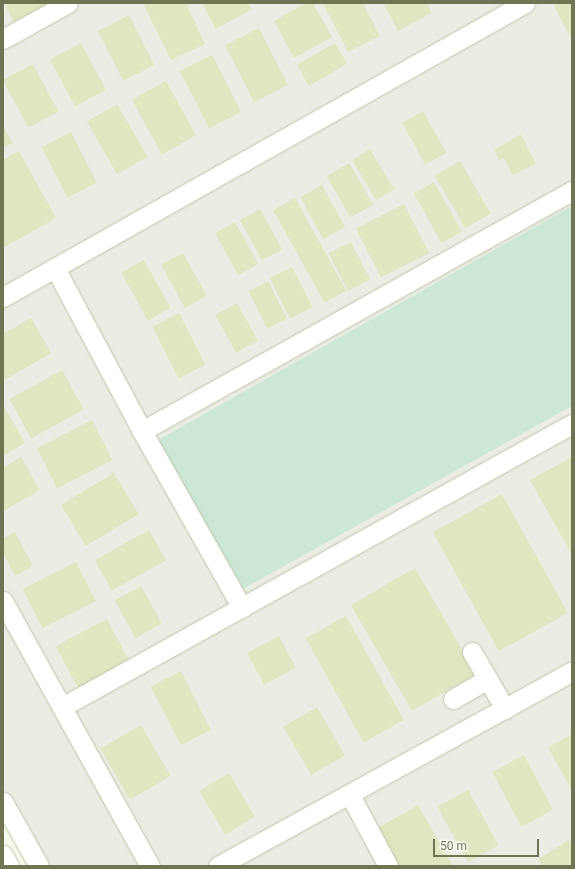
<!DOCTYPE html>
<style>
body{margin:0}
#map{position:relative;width:575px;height:869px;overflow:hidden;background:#f6fbed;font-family:Roboto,sans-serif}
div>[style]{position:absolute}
.industrial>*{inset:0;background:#ebede4}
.green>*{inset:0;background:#cce7d6}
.building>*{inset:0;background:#e0e6c1;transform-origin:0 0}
.roads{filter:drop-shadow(0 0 1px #c0c5ab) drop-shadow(0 0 1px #c0c5ab)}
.minor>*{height:19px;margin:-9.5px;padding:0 9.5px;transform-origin:9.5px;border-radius:9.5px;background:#fff}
span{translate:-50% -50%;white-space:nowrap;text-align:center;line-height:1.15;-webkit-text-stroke:3px #fafdf3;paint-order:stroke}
.frame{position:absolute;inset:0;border:4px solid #707452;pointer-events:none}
.scale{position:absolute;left:433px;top:839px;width:106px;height:18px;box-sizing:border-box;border:2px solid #707452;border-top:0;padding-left:5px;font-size:12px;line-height:14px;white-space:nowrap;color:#707452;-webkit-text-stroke:3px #fafdf3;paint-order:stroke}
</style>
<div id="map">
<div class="industrial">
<div style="clip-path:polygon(3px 3px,572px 3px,572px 866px,33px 866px,3px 812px)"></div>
</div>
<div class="green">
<div style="clip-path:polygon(572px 206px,572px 406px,241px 590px,151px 444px)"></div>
</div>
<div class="building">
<div style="clip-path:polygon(4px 3px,55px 3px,15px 25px)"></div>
<div style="clip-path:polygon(143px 3px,186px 3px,205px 44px,171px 60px)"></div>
<div style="clip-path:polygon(202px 3px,248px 3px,252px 9px,216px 29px)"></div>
<div style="clip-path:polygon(307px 3px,313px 3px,332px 37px,294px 58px,274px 21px)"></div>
<div style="clip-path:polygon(323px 3px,363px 3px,380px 36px,348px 52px)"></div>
<div style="clip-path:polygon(383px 3px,427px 3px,432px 13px,398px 31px)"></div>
<div style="clip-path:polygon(559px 3px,572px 3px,572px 40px,554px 6px)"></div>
<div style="left:129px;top:15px;width:56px;height:35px;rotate:63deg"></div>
<div style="left:259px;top:28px;width:64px;height:38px;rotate:63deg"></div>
<div style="left:81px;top:43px;width:53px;height:35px;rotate:62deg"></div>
<div style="left:335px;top:43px;width:24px;height:44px;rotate:60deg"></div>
<div style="left:212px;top:55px;width:64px;height:36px;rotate:63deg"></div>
<div style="left:33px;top:64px;width:54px;height:34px;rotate:62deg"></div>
<div style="left:166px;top:81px;width:62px;height:39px;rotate:61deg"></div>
<div style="left:117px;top:104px;width:61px;height:35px;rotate:60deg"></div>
<div style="left:423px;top:111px;width:48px;height:24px;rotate:61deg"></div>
<div style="clip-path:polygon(3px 126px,13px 143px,3px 148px)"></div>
<div style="left:71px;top:132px;width:57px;height:33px;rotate:63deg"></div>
<div style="clip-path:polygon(521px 134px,536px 164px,512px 175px,504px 158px,499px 161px,494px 150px)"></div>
<div style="left:370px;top:149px;width:47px;height:21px;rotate:59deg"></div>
<div style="clip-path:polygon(19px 151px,56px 218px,3px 248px,3px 160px)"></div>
<div style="left:460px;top:161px;width:61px;height:29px;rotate:60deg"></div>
<div style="left:349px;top:163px;width:48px;height:26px;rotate:60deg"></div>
<div style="left:434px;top:182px;width:57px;height:23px;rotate:61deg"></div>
<div style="left:322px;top:185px;width:48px;height:25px;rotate:61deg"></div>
<div style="left:295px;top:198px;width:106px;height:25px;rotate:61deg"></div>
<div style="left:404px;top:204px;width:55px;height:54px;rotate:63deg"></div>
<div style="left:260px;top:209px;width:46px;height:23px;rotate:61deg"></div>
<div style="left:235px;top:222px;width:48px;height:23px;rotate:61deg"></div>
<div style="left:351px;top:242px;width:42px;height:25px;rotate:63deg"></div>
<div style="left:183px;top:253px;width:49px;height:25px;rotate:61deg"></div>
<div style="left:144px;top:260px;width:55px;height:26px;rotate:61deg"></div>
<div style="left:292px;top:267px;width:45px;height:25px;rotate:63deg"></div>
<div style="left:268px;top:281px;width:42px;height:22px;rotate:63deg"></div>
<div style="left:237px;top:303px;width:43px;height:25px;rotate:61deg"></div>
<div style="left:179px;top:313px;width:58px;height:30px;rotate:63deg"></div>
<div style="clip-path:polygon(31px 318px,51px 353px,3px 381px,3px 334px)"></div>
<div style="left:62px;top:370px;width:45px;height:60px;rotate:61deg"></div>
<div style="clip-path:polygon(3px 405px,25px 443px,3px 456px)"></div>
<div style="left:92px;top:420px;width:45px;height:62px;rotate:63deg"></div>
<div style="clip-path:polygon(21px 457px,40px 490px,3px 511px,3px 468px)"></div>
<div style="clip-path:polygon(572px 457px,572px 555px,530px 480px)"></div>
<div style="left:114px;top:473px;width:48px;height:62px;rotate:59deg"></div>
<div style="left:502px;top:494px;width:136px;height:79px;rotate:61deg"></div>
<div style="left:149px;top:530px;width:35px;height:62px;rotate:61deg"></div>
<div style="clip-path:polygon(15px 532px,33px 566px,15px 576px,3px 553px,3px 539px)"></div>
<div style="left:76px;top:562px;width:44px;height:60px;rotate:63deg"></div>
<div style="left:415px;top:568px;width:122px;height:74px;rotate:60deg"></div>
<div style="left:141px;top:586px;width:43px;height:30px;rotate:61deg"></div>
<div style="left:346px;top:616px;width:119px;height:46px;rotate:61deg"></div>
<div style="left:107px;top:619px;width:47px;height:58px;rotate:62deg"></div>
<div style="left:279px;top:636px;width:36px;height:36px;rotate:62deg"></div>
<div style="left:181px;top:671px;width:66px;height:34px;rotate:63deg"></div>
<div style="left:317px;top:707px;width:56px;height:39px;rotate:60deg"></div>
<div style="left:141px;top:725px;width:59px;height:47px;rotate:60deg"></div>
<div style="clip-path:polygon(572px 734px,572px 790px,548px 748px)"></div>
<div style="left:524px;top:755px;width:62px;height:36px;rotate:62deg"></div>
<div style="left:229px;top:773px;width:51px;height:35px;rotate:59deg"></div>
<div style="left:468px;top:790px;width:63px;height:35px;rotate:61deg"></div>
<div style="clip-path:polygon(418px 805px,453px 866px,399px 866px,378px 828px)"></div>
<div style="clip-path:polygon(569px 840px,572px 846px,572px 866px,542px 866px,538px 859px)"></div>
</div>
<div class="roads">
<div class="minor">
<div style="left:3px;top:39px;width:74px;rotate:-29deg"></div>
<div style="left:55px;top:268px;width:185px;rotate:61.9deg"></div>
<div style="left:142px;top:431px;width:203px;rotate:60.5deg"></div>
<div style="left:3px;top:297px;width:599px;rotate:-29.39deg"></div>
<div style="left:142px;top:431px;width:492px;rotate:-29.2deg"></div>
<div style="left:3px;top:601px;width:303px;rotate:61deg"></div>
<div style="left:472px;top:652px;width:66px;rotate:59.9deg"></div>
<div style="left:453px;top:699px;width:39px;rotate:-30deg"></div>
<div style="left:62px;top:707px;width:583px;rotate:-29.03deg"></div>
<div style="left:350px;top:795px;width:81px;rotate:61.8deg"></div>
<div style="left:3px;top:802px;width:73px;rotate:60.6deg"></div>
<div style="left:3px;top:855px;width:13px;rotate:61deg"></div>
<div style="left:218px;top:866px;width:404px;rotate:-28.8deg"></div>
</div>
</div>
<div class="frame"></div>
<div class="scale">50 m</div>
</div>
